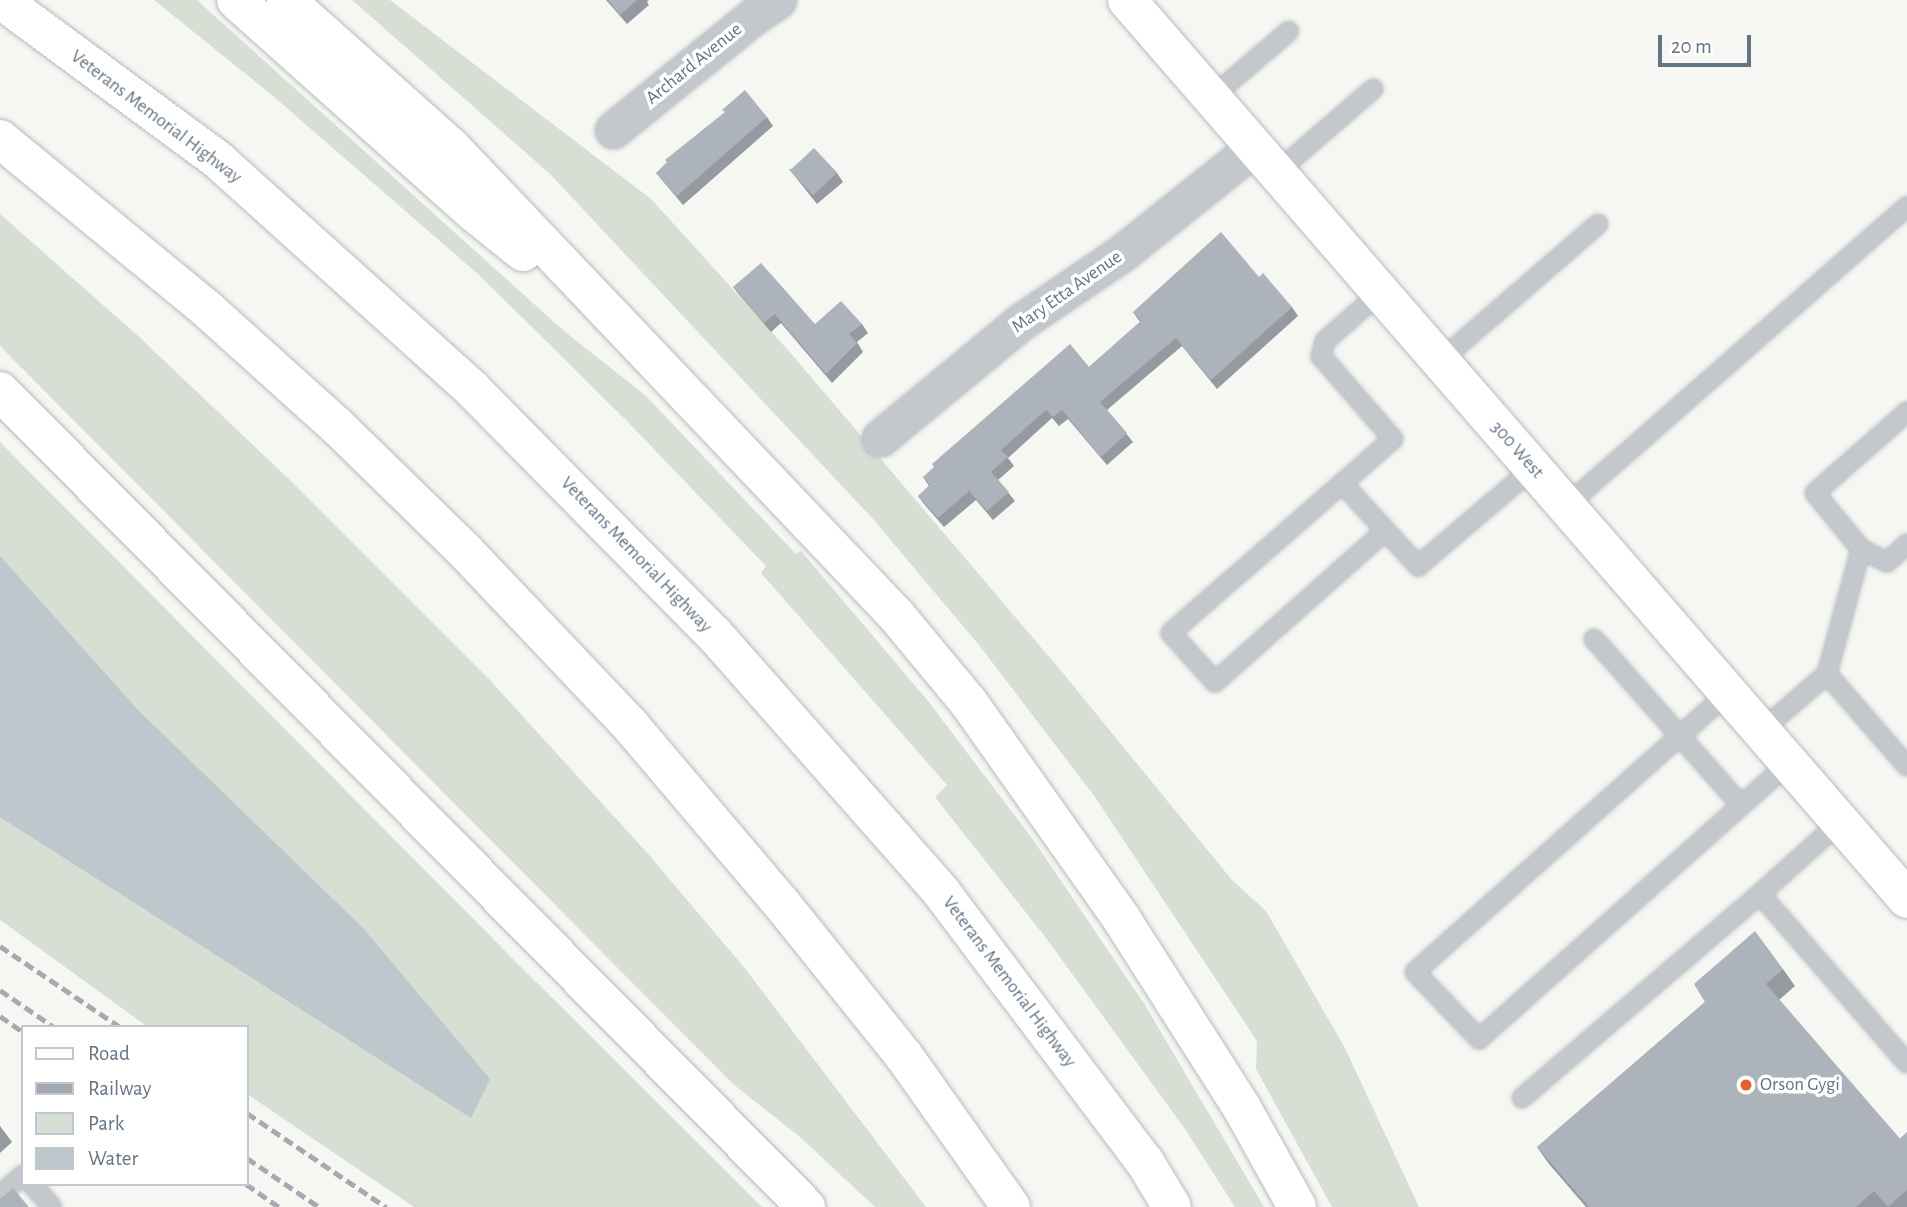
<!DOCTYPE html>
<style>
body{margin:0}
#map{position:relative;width:1907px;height:1207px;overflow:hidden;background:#f6f7f3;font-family:"Alegreya Sans",sans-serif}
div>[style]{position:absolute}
.green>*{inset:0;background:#d7ded4}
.water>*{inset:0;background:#bdc7cc}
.roads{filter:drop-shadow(0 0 2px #b6bbc0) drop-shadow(0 0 2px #b6bbc0)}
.lane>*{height:18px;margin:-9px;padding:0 9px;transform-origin:9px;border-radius:9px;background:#c4c7cb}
.street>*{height:35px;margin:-17.5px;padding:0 17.5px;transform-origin:17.5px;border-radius:17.5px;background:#c4c7cb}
.secondary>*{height:38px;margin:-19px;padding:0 19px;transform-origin:19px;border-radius:19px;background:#fff}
.highway>*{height:38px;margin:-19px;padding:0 19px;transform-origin:19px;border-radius:19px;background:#fff}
.rail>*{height:5px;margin-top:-2.5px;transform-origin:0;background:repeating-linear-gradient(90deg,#a4aab0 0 10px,transparent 0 15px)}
.wall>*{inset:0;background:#949aa0}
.building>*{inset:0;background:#acb3ba;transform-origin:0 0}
.dots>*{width:19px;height:19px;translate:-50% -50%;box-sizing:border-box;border:4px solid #fff;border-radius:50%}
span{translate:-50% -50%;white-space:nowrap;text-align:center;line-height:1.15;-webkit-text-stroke:7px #fff;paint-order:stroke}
.street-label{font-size:19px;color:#657485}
.poi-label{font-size:19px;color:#657485}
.left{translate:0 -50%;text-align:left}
.legend{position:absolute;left:21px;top:1025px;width:228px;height:161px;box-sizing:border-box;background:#fff;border:2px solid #c1c7ce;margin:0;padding:9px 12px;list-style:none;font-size:21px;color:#657485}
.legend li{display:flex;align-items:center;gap:14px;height:35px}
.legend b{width:35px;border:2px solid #c1c7ce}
.scale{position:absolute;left:1658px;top:35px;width:93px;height:32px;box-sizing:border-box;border:4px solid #657485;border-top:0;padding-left:9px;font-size:21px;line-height:24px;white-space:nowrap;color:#657485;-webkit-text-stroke:5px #fff;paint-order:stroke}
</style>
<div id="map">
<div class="green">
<div style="clip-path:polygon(154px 0,197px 0,564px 331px,646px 396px,796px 554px,801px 551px,928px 701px,1034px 841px,1145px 1005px,1264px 1207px,1235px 1207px,1185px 1129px,1046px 938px,935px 797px,947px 785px,761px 573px,766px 566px,627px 421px,479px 275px,273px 96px)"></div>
<div style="clip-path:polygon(352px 0,390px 0,651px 199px,788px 350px,1062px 672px,1232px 880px,1266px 911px,1345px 1048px,1419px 1207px,1332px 1207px,1256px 1069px,1257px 1041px,1095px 797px,979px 645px,872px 518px,550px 174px)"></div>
<div style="clip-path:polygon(0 214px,137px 335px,291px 481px,488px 678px,650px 856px,747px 971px,926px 1207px,875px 1207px,800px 1137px,733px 1084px,0 346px)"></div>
<div style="clip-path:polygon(0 442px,518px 964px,762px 1207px,414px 1207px,247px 1094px,247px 1027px,148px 1027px,0 920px)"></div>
</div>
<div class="water">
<div style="clip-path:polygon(0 556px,138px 710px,363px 928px,490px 1079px,471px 1118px,0 817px)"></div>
</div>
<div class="roads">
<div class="lane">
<div style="left:1212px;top:97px;width:101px;rotate:-40.6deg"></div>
<div style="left:1277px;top:172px;width:127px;rotate:-40.8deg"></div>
<div style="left:1381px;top:292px;width:74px;rotate:138.8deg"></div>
<div style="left:1325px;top:341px;width:16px;rotate:105deg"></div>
<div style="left:1321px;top:356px;width:110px;rotate:49.1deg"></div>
<div style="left:1393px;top:439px;width:295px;rotate:138.9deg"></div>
<div style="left:1171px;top:633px;width:66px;rotate:48.1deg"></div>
<div style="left:1215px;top:682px;width:227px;rotate:-41.6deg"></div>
<div style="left:1440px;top:361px;width:209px;rotate:-40.9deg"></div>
<div style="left:1342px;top:483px;width:113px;rotate:47.5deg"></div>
<div style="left:1418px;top:566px;width:151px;rotate:-40.4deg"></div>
<div style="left:1566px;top:506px;width:454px;rotate:-41.3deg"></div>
<div style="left:1861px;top:549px;width:29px;rotate:27deg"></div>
<div style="left:1887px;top:562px;width:27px;rotate:-42deg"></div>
<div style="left:1594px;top:639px;width:222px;rotate:48.5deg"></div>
<div style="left:1827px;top:674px;width:122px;rotate:49deg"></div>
<div style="left:1728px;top:693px;width:419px;rotate:138.3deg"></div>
<div style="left:1415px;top:972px;width:93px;rotate:46.3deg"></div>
<div style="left:1479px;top:1039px;width:415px;rotate:-41.7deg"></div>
<div style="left:1761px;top:731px;width:87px;rotate:-40.8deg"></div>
<div style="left:1827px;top:674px;width:130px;rotate:-74.8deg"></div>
<div style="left:1861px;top:549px;width:72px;rotate:-129.4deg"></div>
<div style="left:1815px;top:493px;width:123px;rotate:-41.4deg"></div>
<div style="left:1840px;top:822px;width:108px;rotate:138deg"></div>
<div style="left:1760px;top:894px;width:224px;rotate:49deg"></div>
<div style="left:1522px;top:1098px;width:313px;rotate:-40.6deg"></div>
<div style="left:32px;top:1184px;width:30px;rotate:49deg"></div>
<div style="left:0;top:1195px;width:30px;rotate:-41deg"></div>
</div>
<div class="street">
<div style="left:613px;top:130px;width:183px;rotate:-39deg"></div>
<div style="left:755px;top:15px;width:27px;rotate:-33deg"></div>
<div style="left:880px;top:438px;width:184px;rotate:-39.5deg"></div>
<div style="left:1022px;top:321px;width:121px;rotate:-34.2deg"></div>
<div style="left:1122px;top:253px;width:170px;rotate:-38.6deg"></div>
</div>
<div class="secondary">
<div style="left:1127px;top:0;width:1190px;rotate:49.05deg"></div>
</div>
<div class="highway">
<div style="left:1px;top:0;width:271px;rotate:36.4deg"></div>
<div style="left:219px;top:161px;width:341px;rotate:42deg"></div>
<div style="left:472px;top:389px;width:344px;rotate:45.4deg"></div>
<div style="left:714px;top:634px;width:345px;rotate:48.6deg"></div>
<div style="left:942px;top:893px;width:337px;rotate:53deg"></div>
<div style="left:1145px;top:1162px;width:52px;rotate:59deg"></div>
<div style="left:236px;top:0;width:318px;rotate:41.8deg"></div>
<div style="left:473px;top:212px;width:64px;rotate:38.7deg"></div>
<div style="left:286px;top:0;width:222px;rotate:41.7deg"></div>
<div style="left:452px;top:148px;width:644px;rotate:46.45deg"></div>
<div style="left:896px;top:615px;width:114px;rotate:50.3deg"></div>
<div style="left:969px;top:703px;width:263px;rotate:54.7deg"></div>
<div style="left:1121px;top:918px;width:225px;rotate:57.5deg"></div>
<div style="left:1242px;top:1108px;width:113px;rotate:60.9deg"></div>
<div style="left:0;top:139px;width:268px;rotate:39.4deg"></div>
<div style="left:207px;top:309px;width:175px;rotate:42deg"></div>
<div style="left:337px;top:426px;width:179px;rotate:44.3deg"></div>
<div style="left:465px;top:551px;width:240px;rotate:46.5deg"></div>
<div style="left:630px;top:725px;width:233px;rotate:49.7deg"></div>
<div style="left:781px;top:903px;width:196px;rotate:51.2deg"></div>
<div style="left:904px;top:1056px;width:185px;rotate:54.7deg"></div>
<div style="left:0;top:391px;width:1147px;rotate:45.35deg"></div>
</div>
</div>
<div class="rail">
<div style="left:0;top:946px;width:145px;rotate:34deg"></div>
<div style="left:0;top:990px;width:65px;rotate:34.4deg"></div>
<div style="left:0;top:1016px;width:28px;rotate:35deg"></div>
<div style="left:247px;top:1113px;width:168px;rotate:34.1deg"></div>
<div style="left:247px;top:1158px;width:87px;rotate:34.2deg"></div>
<div style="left:246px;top:1184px;width:40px;rotate:34.9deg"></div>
</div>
<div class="wall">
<div style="clip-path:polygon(606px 0,649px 0,647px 2px,649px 5px,627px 24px)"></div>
<div style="clip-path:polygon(767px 117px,773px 126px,683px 205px,656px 173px)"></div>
<div style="clip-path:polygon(789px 169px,837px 173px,843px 182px,817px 204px)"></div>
<div style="clip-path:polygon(1259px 277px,1292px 307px,1298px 316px,1217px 389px,1182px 346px,1107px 410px,1133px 442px,1107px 465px,1068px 419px,1059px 426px,1052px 418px,1008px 458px,1014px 466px,998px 480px,1015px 501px,993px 520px,976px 500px,944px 527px,924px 504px,918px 496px,929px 486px,923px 477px,1089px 367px,1140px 322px,1133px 312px)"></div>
<div style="clip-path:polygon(733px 287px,815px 324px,862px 324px,868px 333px,857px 342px,863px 352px,832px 383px,781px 323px,771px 332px,740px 296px)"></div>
<div style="clip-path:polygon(1783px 969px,1795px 986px,1779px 1000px,1900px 1139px,1907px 1132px,1907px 1207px,1586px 1207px,1549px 1164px,1537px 1147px,1705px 1002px)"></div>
<div style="clip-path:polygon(0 1126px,12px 1142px,0 1153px)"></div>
</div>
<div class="building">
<div style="clip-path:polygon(608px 0,637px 0,620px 15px)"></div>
<div style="clip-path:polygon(745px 90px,767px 117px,677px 196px,656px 173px,667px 162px,665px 160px,725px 112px,722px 110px)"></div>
<div style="left:814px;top:148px;width:34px;height:33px;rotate:47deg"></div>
<div style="clip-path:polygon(1221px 232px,1259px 277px,1263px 273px,1292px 307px,1211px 380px,1176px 338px,1100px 402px,1127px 433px,1101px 457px,1062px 410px,1053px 417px,1046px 410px,1001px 450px,1008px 457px,991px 472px,1009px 492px,987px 511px,969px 491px,938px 518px,918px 496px,930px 485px,923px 477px,934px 467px,932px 464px,1070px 344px,1089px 367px,1141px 321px,1133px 312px)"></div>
<div style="clip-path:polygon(761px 263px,815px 324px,841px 301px,862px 324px,849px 334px,857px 343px,826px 374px,775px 314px,764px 323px,733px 287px)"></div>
<div style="clip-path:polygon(1755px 931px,1783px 969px,1766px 984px,1900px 1139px,1907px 1132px,1907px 1190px,1888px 1207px,1874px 1191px,1856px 1207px,1589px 1207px,1537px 1147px,1705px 1002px,1694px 984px)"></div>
<div style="clip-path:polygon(13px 1188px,29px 1207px,0 1207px,0 1199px)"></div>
</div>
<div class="dots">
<div style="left:1746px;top:1085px;background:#e46126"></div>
</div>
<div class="street-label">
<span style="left:694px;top:64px;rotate:-39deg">Archard Avenue</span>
<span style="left:156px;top:117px;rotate:37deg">Veterans Memorial Highway</span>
<span style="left:1067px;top:292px;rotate:-35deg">Mary Etta Avenue</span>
<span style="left:1517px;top:450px;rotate:49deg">300 West</span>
<span style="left:636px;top:555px;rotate:46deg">Veterans Memorial Highway</span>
<span style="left:1009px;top:982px;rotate:53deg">Veterans Memorial Highway</span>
</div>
<div class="poi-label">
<span class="left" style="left:1760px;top:1085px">Orson Gygi</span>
</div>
<ul class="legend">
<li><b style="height:9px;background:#fff"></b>Road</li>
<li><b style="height:9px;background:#a4aab0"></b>Railway</li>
<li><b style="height:19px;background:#d7ded4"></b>Park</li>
<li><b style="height:19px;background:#bdc7cc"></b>Water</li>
</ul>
<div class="scale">20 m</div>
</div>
